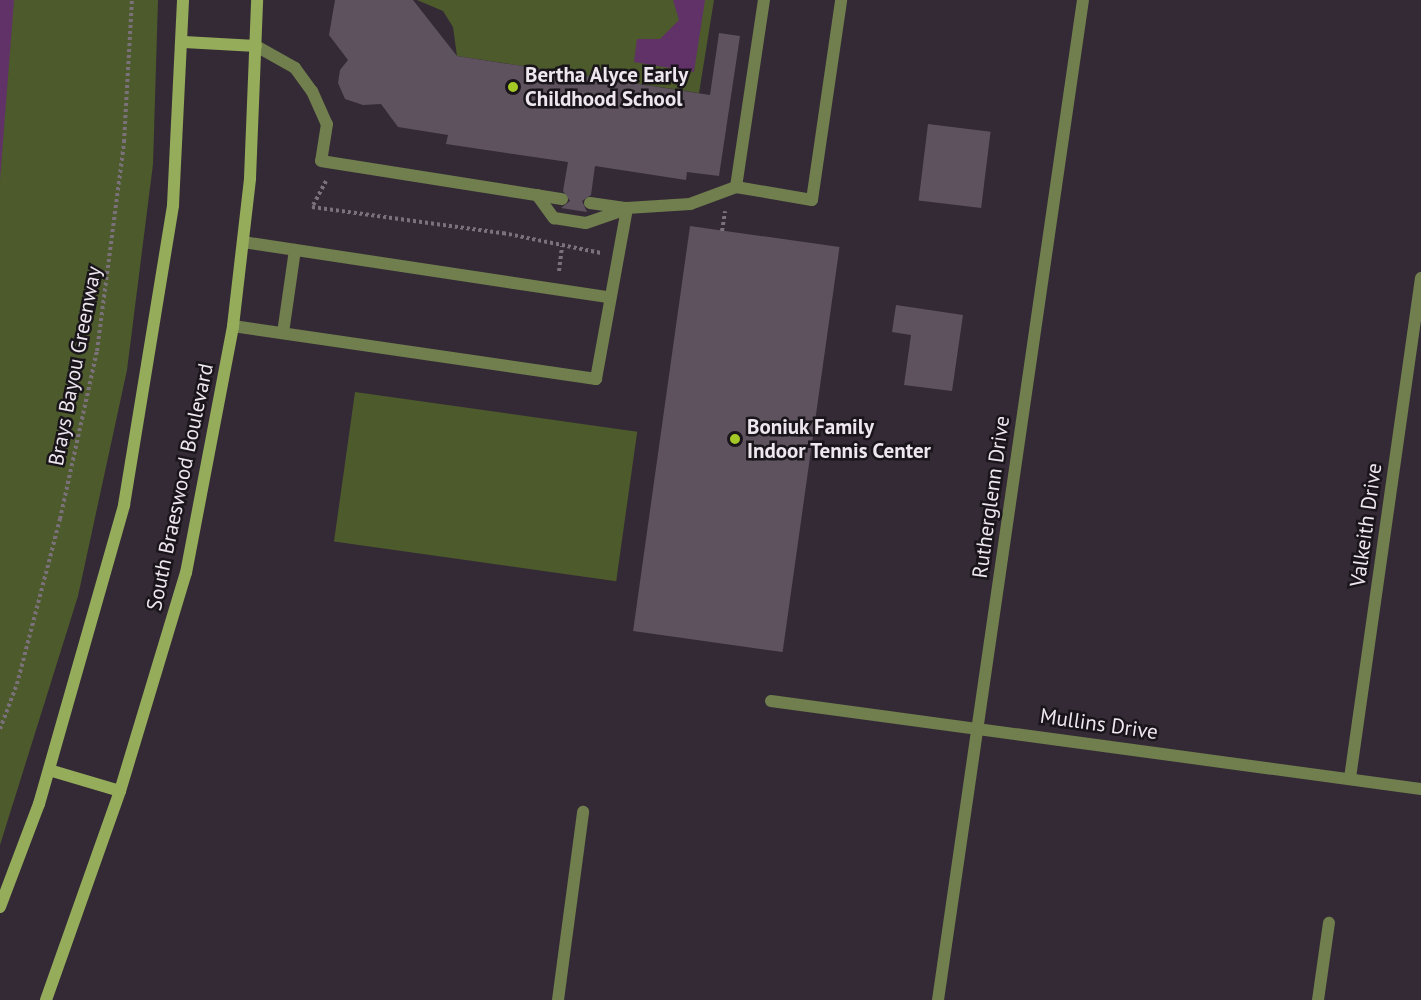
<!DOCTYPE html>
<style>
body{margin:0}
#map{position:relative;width:1421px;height:1000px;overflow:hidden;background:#342a36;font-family:"PT Sans",sans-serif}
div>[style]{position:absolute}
.green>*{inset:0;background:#4d5a2c;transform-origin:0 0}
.water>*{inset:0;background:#613267}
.building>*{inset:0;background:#5d525e;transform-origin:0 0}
.path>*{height:4px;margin-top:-2px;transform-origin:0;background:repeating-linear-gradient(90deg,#7a717b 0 3px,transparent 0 6px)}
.service>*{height:12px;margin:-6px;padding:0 6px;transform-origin:6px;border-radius:6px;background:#707f4d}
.minor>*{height:12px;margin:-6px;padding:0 6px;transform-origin:6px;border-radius:6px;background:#707f4d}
.secondary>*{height:12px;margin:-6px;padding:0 6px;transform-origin:6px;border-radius:6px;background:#95ac5b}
.dots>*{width:16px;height:16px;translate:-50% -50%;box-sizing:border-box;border:3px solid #19151a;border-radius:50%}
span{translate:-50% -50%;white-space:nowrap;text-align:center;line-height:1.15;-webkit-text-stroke:5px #19151a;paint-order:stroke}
.poi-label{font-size:21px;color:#eee7ef;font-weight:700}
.left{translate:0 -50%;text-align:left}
.street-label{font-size:21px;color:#eee7ef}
</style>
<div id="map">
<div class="green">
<div style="clip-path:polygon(0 0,158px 0,153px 164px,127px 370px,78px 596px,0 845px)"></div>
<div style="clip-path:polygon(417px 0,714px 0,699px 93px,457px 56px,453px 27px,443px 11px)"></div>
<div style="left:355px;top:392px;width:285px;height:151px;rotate:8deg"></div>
</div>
<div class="water">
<div style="clip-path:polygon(0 0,14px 0,0 180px)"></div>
<div style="clip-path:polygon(673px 0,705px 0,694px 72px,634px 62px,637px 39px,660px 39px,679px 20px)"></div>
</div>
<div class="building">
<div style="clip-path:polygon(335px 0,413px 0,457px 56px,710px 95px,719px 33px,740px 36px,719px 176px,687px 172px,686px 180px,595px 166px,591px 195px,582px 201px,587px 212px,561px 208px,570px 201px,563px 191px,568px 162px,446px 144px,448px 135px,398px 127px,381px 104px,363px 105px,345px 99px,338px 83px,340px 70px,348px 60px,329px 35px)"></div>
<div style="left:928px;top:124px;width:63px;height:77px;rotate:7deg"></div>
<div style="left:690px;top:226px;width:151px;height:409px;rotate:8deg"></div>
<div style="clip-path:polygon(896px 305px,963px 315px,952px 391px,904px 385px,911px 335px,892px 332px)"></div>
</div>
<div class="path">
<div style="left:326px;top:181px;width:30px;rotate:118deg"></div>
<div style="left:312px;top:207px;width:193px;rotate:7.8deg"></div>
<div style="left:503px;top:233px;width:100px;rotate:11.5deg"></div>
<div style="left:722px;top:231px;width:20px;rotate:-81deg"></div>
<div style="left:559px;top:271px;width:25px;rotate:-83deg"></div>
<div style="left:0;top:729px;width:48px;rotate:-69.3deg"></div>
<div style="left:17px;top:684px;width:171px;rotate:-75.4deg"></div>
<div style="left:60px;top:519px;width:172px;rotate:-77.6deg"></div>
<div style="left:97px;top:351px;width:211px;rotate:-82.6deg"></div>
<div style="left:124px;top:142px;width:142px;rotate:-86.8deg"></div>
</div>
<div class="service">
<div style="left:256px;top:46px;width:45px;rotate:29.4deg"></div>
<div style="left:295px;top:68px;width:29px;rotate:54deg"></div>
<div style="left:312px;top:91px;width:36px;rotate:66deg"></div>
<div style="left:327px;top:124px;width:37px;rotate:99deg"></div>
<div style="left:321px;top:161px;width:244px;rotate:9deg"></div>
<div style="left:736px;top:187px;width:189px;rotate:-81.5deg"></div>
<div style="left:537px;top:195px;width:29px;rotate:54deg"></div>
<div style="left:554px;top:218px;width:32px;rotate:9deg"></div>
<div style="left:586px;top:223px;width:39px;rotate:-19deg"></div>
<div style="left:590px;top:203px;width:37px;rotate:8deg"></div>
<div style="left:627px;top:208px;width:63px;rotate:-3.6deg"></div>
<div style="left:690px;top:204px;width:49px;rotate:-20.3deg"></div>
<div style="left:736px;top:187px;width:77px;rotate:9.7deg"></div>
<div style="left:812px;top:200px;width:202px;rotate:-81.7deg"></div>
<div style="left:243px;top:242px;width:369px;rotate:8.6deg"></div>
<div style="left:233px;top:326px;width:367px;rotate:8.3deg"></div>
<div style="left:596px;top:379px;width:174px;rotate:-79.7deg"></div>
<div style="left:283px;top:333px;width:84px;rotate:-81.8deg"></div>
</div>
<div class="minor">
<div style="left:771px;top:701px;width:656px;rotate:7.71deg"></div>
<div style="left:1350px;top:778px;width:505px;rotate:-81.92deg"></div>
<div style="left:558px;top:1000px;width:190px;rotate:-82.4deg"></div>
<div style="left:938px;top:1000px;width:1010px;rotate:-81.75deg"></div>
<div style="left:1318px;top:1000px;width:78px;rotate:-81.9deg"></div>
</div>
<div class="secondary">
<div style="left:184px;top:42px;width:72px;rotate:3.2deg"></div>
<div style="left:49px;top:770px;width:74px;rotate:16.5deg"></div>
<div style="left:0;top:907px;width:110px;rotate:-69.3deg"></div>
<div style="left:39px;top:804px;width:311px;rotate:-74.1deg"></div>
<div style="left:124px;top:505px;width:304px;rotate:-80.7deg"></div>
<div style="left:173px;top:205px;width:205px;rotate:-87.2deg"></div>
<div style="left:46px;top:1000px;width:222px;rotate:-70.5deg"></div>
<div style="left:120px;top:791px;width:228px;rotate:-73.2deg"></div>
<div style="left:186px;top:573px;width:251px;rotate:-79.2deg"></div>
<div style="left:233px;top:326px;width:149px;rotate:-83.4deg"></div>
<div style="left:250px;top:178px;width:178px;rotate:-87.7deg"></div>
</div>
<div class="dots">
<div style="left:513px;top:87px;background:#a4c825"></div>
<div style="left:735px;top:439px;background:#a4c825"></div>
</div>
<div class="poi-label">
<span class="left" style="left:525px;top:87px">Bertha Alyce Early<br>Childhood School</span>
<span class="left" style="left:747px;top:439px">Boniuk Family<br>Indoor Tennis Center</span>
</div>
<div class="street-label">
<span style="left:75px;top:366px;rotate:-79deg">Brays Bayou Greenway</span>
<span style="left:180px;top:487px;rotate:-78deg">South Braeswood Boulevard</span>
<span style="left:991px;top:497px;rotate:-82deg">Rutherglenn Drive</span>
<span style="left:1366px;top:525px;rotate:-82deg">Valkeith Drive</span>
<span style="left:1099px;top:724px;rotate:8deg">Mullins Drive</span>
</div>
</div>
